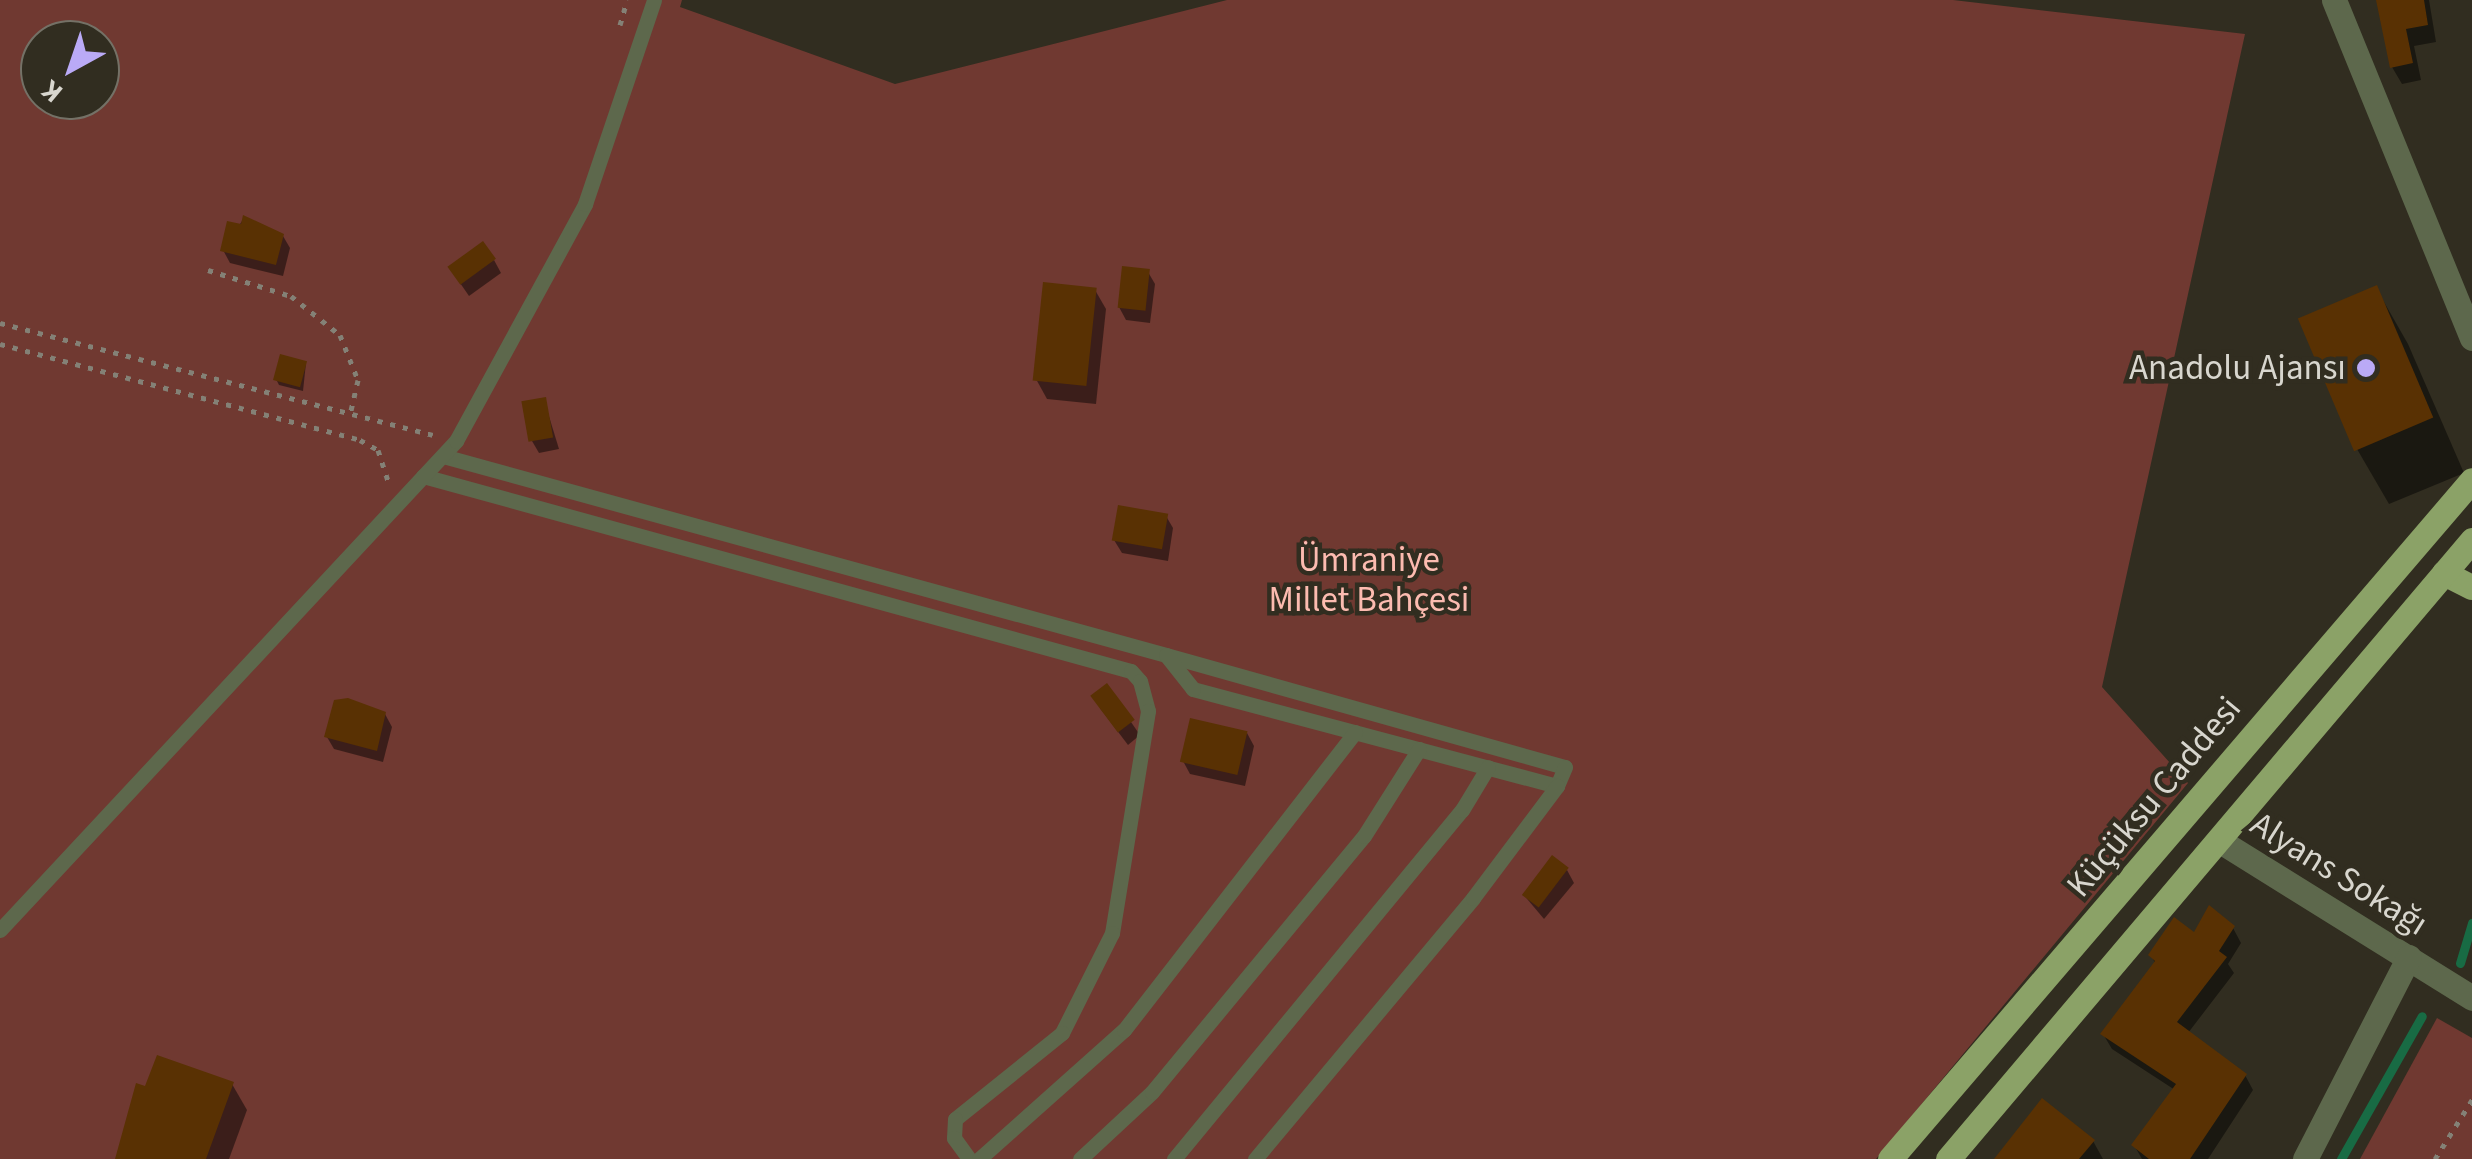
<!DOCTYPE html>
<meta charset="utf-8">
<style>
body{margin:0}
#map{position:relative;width:2472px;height:1159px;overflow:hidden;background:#312d20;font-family:"Source Sans 3",sans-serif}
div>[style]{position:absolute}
.green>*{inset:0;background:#703931}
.shadow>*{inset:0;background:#0007}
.stream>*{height:9px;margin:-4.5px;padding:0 4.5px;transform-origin:4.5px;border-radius:4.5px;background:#186b44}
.building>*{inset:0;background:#593103;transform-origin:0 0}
.path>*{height:5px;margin-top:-2.5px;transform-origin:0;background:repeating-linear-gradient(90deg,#848176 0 5px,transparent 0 13px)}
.service>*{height:15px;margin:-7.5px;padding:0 7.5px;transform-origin:7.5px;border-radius:7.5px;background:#5d684c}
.minor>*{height:25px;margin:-12.5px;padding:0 12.5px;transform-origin:12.5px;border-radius:12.5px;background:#5d684c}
.tertiary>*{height:25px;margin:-12.5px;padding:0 12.5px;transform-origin:12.5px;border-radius:12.5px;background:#5d684c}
.primary>*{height:25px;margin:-12.5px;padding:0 12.5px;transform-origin:12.5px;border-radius:12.5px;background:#8ba267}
.dots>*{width:28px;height:28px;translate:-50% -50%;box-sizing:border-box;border:5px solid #312d20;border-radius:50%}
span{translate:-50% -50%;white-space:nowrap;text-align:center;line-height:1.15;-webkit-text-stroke:9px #312d20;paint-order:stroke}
.poi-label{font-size:35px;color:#d8d6ce}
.right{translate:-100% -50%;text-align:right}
.park-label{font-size:35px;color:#fcbbb0}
.street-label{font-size:35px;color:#d8d6ce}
.north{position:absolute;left:20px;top:20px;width:100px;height:100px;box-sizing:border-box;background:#312d20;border:2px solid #747166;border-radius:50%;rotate:220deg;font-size:28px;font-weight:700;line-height:40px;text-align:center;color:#d8d6ce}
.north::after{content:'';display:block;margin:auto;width:35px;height:45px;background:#baaaf6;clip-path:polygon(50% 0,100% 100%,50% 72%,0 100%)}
</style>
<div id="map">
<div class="green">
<div style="clip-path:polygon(evenodd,0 0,682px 0,680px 7px,895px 84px,1227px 0,1953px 0,2245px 34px,2102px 687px,2188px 783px,1876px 1159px,0 1159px,0 0,40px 40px,100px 40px,100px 100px,40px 100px,40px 40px)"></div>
<div style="clip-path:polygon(2437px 1018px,2472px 1038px,2472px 1159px,2360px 1159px)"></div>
</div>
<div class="shadow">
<div style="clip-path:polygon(2380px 0,2429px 0,2436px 42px,2414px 46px,2421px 80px,2402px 84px,2392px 67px)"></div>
<div style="clip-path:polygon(244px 218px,283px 236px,290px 248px,283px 276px,230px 263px,223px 250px)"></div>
<div style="clip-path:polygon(494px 260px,501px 273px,469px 296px,458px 280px)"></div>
<div style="clip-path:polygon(1148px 272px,1155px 284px,1150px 323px,1126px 320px,1119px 307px)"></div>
<div style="clip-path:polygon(2376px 288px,2408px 344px,2464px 473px,2389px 504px,2357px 449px,2301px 320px)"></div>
<div style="clip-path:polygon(1095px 290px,1106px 309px,1096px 404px,1047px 399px,1036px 379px)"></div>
<div style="clip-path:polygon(306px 363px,303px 391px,279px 385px,276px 379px)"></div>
<div style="clip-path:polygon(544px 400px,559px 449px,539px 453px,532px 441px)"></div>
<div style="clip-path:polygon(1166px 516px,1173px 528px,1168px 561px,1122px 553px,1114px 540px)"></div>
<div style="clip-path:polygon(1106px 686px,1140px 735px,1128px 745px,1100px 708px)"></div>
<div style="clip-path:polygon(385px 714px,392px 727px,383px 762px,334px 749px,327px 737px)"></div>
<div style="clip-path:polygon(1247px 733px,1254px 746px,1245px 786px,1190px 774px,1183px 761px)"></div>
<div style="clip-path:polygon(1567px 870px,1574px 883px,1544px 919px,1523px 894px)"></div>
<div style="clip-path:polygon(2233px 928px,2241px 943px,2228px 964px,2234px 973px,2188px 1033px,2245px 1075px,2253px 1090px,2208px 1159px,2142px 1159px,2134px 1145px,2175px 1090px,2112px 1049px,2103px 1034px,2156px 964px,2151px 956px)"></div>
<div style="clip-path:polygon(232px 1084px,247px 1110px,229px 1159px,117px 1159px)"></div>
<div style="clip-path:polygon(2093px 1141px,2103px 1159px,1996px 1159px)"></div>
</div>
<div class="stream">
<div style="left:2460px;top:963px;width:42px;rotate:-73.3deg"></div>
<div style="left:2341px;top:1159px;width:164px;rotate:-60.5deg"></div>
</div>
<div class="building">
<div style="clip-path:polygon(2376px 0,2424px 0,2428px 25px,2406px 29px,2413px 63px,2390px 68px)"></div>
<div style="clip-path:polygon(243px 215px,284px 234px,276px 265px,220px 251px,227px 221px,241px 224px)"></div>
<div style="left:483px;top:241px;width:22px;height:44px;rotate:54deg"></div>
<div style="left:1122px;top:266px;width:28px;height:42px;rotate:6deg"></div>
<div style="left:1043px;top:282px;width:54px;height:99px;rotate:6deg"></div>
<div style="left:2377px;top:285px;width:144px;height:86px;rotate:67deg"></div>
<div style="left:280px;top:354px;width:28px;height:27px;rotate:15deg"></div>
<div style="left:546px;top:397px;width:41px;height:25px;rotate:80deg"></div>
<div style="left:1118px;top:505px;width:51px;height:36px;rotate:10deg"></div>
<div style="left:1107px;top:683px;width:46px;height:21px;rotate:53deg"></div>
<div style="clip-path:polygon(348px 698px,386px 712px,377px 751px,324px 737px,334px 700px)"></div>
<div style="left:1190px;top:718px;width:59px;height:45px;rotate:13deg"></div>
<div style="left:1552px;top:855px;width:21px;height:50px;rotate:37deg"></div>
<div style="clip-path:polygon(2209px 905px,2235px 926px,2219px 951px,2227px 957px,2177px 1022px,2247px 1074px,2190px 1159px,2149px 1159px,2131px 1145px,2176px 1084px,2100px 1034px,2155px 961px,2148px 955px,2174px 917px,2194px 932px)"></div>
<div style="clip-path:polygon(157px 1055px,234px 1082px,206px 1159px,115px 1159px,136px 1083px,145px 1086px)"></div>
<div style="clip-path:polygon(2042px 1098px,2095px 1140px,2079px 1159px,1994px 1159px)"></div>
</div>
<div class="path">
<div style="left:620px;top:25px;width:26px;rotate:-74deg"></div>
<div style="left:208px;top:270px;width:87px;rotate:17.4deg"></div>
<div style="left:291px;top:296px;width:63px;rotate:38.5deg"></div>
<div style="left:340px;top:335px;width:48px;rotate:68.2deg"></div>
<div style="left:358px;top:380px;width:35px;rotate:103deg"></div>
<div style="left:0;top:323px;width:447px;rotate:14.5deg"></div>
<div style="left:0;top:344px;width:373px;rotate:14.9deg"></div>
<div style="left:360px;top:440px;width:21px;rotate:29deg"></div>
<div style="left:378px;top:450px;width:35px;rotate:72deg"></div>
<div style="left:2435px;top:1159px;width:70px;rotate:-57.9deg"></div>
</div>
<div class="service">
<div style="left:443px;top:456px;width:750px;rotate:15.39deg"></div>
<div style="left:1166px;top:655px;width:414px;rotate:15.7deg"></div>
<div style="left:1565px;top:767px;width:21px;rotate:113deg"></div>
<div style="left:1557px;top:786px;width:377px;rotate:-165.1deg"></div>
<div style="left:1193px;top:689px;width:43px;rotate:-128.5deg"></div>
<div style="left:423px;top:476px;width:734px;rotate:15.4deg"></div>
<div style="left:1131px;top:671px;width:13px;rotate:48deg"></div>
<div style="left:1140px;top:681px;width:31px;rotate:75deg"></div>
<div style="left:1148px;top:711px;width:225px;rotate:99.2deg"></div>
<div style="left:1112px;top:933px;width:112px;rotate:116.6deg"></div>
<div style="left:1062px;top:1033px;width:137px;rotate:141.2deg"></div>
<div style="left:955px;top:1119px;width:19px;rotate:93deg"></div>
<div style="left:954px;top:1138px;width:26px;rotate:54deg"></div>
<div style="left:0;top:930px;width:669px;rotate:-47deg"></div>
<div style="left:456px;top:441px;width:270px;rotate:-61.4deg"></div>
<div style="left:585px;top:204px;width:215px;rotate:-71.3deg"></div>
<div style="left:979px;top:1159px;width:194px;rotate:-41.7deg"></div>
<div style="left:1124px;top:1030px;width:377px;rotate:-52.2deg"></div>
<div style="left:1080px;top:1159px;width:98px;rotate:-42.9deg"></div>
<div style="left:1152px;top:1092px;width:332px;rotate:-50.4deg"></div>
<div style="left:1364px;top:836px;width:103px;rotate:-57.7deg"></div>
<div style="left:1174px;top:1159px;width:452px;rotate:-50.5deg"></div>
<div style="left:1462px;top:810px;width:50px;rotate:-58.8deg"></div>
<div style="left:1255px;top:1159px;width:340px;rotate:-50.1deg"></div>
<div style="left:1473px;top:898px;width:140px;rotate:-53.1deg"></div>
</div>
<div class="minor">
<div style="left:2220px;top:841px;width:297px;rotate:31.9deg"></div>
<div style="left:2305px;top:1159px;width:227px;rotate:-62.8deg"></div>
</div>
<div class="tertiary">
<div style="left:2334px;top:0;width:365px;rotate:67.8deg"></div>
</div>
<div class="primary">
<div style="left:2444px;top:573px;width:31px;rotate:27deg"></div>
<div style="left:1890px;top:1159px;width:894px;rotate:-49.4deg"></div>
<div style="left:1948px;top:1159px;width:811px;rotate:-49.75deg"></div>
</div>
<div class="dots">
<div style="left:2366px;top:368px;background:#baaaf6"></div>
</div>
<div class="poi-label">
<span class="right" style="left:2346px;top:368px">Anadolu Ajansı</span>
</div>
<div class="park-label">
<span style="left:1369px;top:580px">Ümraniye<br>Millet Bahçesi</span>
</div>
<div class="street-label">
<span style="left:2154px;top:797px;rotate:-50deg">Küçüksu Caddesi</span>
<span style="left:2339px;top:874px;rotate:32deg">Alyans Sokağı</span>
</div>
<div class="north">K</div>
</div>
